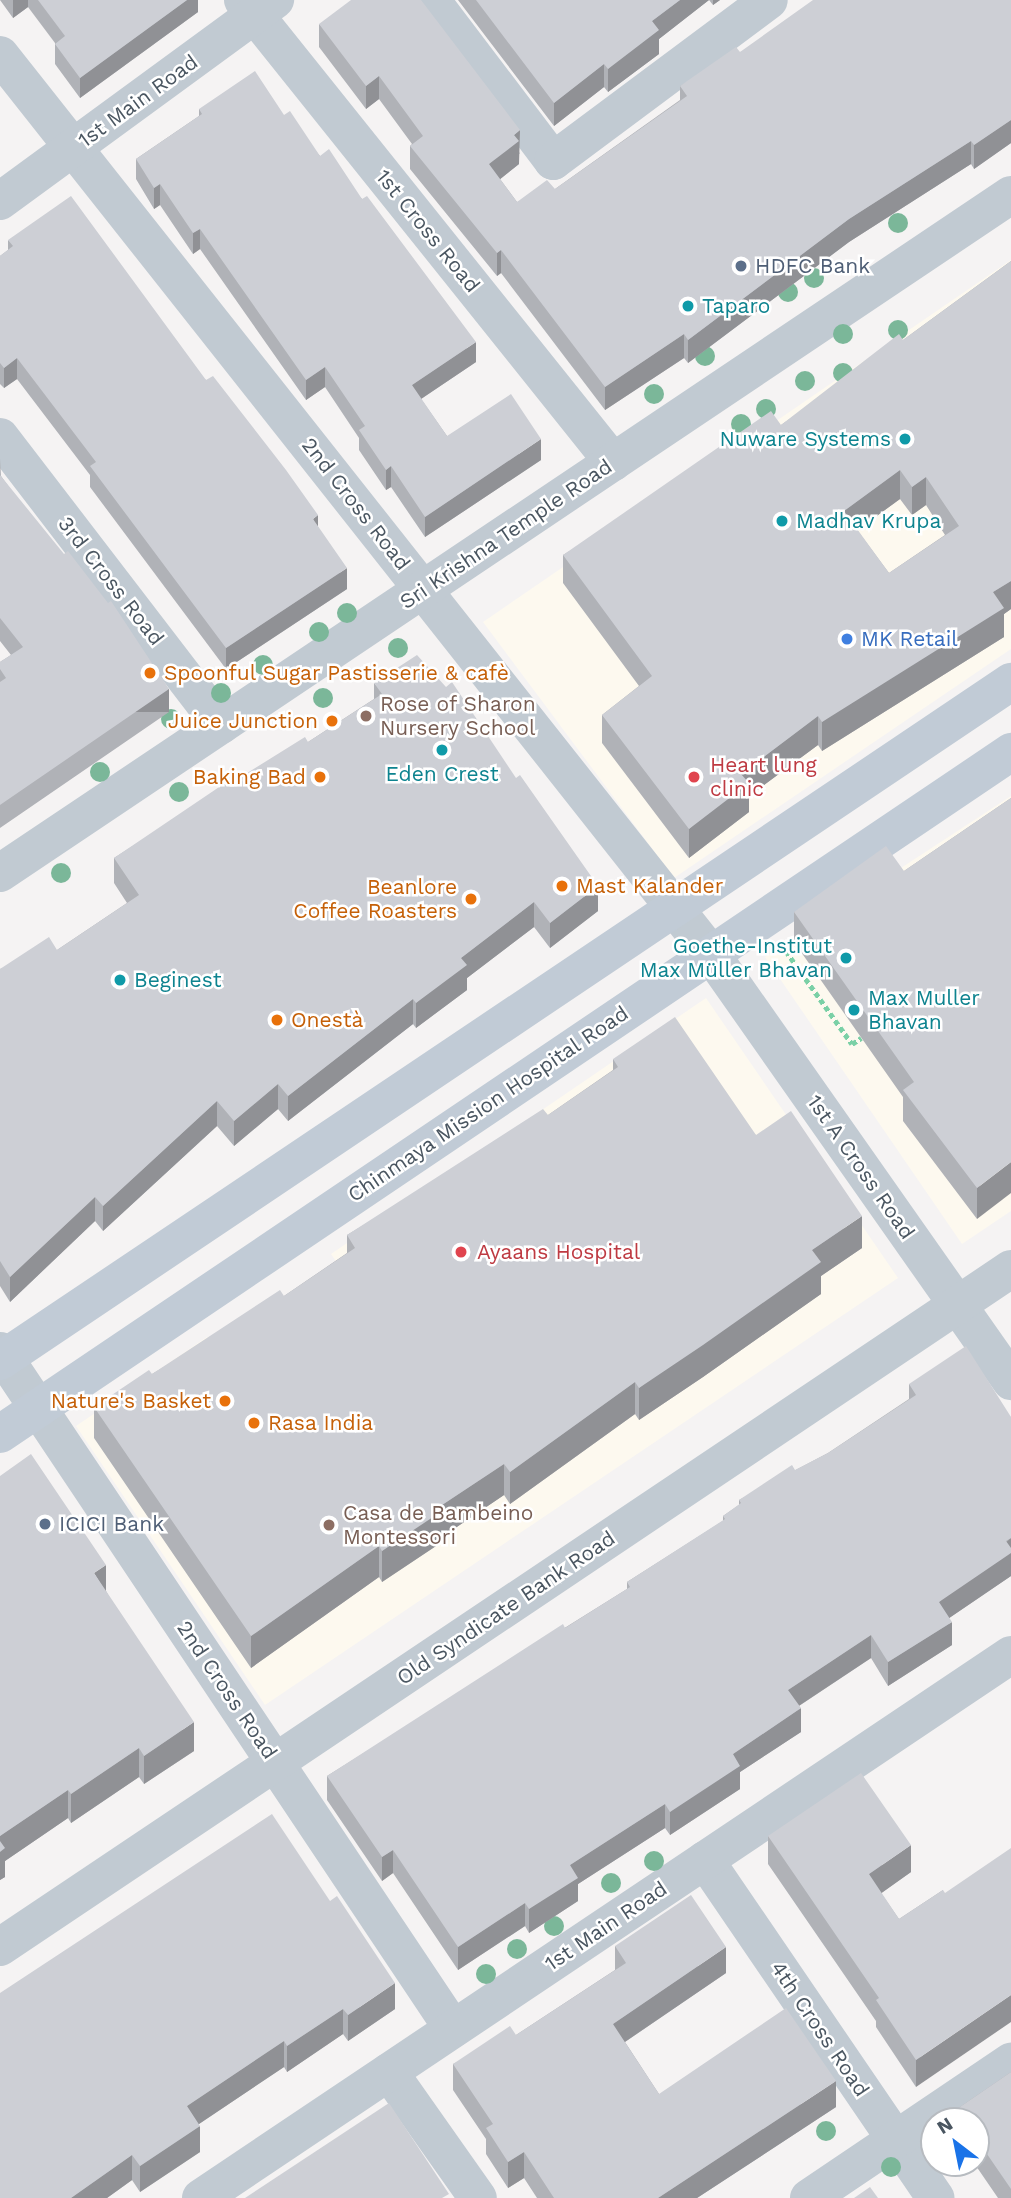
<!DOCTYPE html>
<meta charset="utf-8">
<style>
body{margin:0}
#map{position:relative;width:1011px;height:2198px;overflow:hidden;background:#f5f3f3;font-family:"Work Sans",sans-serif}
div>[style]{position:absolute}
.commercial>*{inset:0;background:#fdf9ef}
.path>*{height:4.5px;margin-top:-2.25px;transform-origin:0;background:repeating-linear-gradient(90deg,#7ad0a6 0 5px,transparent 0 8.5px)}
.minor>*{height:38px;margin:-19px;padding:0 19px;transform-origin:19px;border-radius:19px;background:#c1cad2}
.tertiary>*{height:38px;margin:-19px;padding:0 19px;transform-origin:19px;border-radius:19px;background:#c1cad2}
.secondary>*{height:38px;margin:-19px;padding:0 19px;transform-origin:19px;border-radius:19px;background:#c1cbd6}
.trees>*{width:20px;height:20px;margin:-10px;border-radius:50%;background:#7bb799}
.wall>*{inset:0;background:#b0b2b7}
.shaded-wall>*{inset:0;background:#909195;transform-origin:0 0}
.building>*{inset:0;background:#cdcfd5}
.dots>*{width:19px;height:19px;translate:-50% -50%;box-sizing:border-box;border:4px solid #fff;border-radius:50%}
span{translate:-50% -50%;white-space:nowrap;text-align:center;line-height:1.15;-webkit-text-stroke:5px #fff;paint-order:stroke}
.street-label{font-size:21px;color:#4a5661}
.service-label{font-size:21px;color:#4e5e75}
.left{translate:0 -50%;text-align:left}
.culture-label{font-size:21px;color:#0d838f}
.right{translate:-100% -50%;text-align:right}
.shop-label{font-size:21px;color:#366cbe}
.food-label{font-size:21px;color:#c56008}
.education-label{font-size:21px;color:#785e54}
.health-label{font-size:21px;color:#be3a42}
.north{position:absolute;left:920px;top:2107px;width:70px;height:70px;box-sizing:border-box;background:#fff;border:2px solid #b7bbc0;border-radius:50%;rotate:328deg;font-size:19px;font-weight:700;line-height:28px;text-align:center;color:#4a5661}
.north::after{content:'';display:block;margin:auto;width:24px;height:32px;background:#1a73e8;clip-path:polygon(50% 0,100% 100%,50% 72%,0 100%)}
</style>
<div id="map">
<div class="commercial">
<div style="clip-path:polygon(1011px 260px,1011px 649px,674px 878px,483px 622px)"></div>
<div style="clip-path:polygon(1011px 796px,1011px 1211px,962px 1244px,765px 957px)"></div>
<div style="clip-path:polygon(706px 998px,898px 1278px,265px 1705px,76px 1426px,207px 1337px,293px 1465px,417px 1381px,331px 1254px)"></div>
</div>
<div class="path">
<div style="left:786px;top:951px;width:114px;rotate:54.6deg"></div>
<div style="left:852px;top:1044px;width:11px;rotate:-34deg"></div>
</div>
<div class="minor">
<div style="left:243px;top:0;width:592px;rotate:51.31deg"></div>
<div style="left:431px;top:0;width:202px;rotate:52.8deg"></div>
<div style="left:553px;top:161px;width:269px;rotate:-36.7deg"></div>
<div style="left:0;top:55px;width:1146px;rotate:51.66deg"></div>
<div style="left:711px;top:954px;width:522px;rotate:54.91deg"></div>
<div style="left:0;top:201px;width:341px;rotate:-36.2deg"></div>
<div style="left:0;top:437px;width:363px;rotate:52.5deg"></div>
<div style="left:0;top:1351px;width:815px;rotate:56.25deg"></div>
<div style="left:705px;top:1860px;width:409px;rotate:55.7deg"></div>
<div style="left:0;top:1947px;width:1217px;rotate:-33.85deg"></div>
<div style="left:389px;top:2072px;width:154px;rotate:54.8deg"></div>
<div style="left:201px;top:2198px;width:975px;rotate:-33.84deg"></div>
<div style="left:809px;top:2198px;width:244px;rotate:-34deg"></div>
</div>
<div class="tertiary">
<div style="left:0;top:873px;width:1217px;rotate:-33.85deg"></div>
</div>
<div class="secondary">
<div style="left:0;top:1361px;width:1218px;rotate:-33.89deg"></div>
<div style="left:0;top:1434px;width:1220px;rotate:-34deg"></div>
</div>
<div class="trees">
<div style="left:898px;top:223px"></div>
<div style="left:814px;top:278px"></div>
<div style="left:788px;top:292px"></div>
<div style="left:898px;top:330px"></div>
<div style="left:843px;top:334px"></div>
<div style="left:705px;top:356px"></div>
<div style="left:843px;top:373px"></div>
<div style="left:805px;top:381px"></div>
<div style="left:654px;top:394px"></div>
<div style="left:766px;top:409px"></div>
<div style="left:741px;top:424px"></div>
<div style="left:347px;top:613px"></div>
<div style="left:319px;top:632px"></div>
<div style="left:398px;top:648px"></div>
<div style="left:263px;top:665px"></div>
<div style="left:221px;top:693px"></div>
<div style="left:323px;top:698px"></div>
<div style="left:171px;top:719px"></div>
<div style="left:100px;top:772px"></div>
<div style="left:179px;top:792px"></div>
<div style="left:61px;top:873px"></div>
<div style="left:654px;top:1861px"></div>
<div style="left:611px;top:1883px"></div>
<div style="left:554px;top:1926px"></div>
<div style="left:517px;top:1949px"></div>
<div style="left:486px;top:1974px"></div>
<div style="left:826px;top:2131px"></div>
<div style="left:891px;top:2167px"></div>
</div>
<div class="wall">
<div style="clip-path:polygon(0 0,198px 0,198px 12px,80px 98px,55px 64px,55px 43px,28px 7px,13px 18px)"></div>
<div style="clip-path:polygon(458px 0,720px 0,713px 5px,709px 0,659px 39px,659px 54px,608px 92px,604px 87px,554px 126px)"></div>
<div style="clip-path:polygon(1011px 0,1011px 143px,974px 169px,971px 164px,849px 242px,688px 363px,684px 358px,605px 410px,501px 273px,497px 276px,410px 169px,410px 146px,412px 144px,379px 99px,366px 109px,319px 47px,319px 24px,520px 153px,519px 154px,519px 164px,500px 179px,517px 202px,555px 189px,680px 100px,680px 86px,740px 52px)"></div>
<div style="clip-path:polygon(199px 109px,284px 115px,320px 156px,362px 199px,476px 362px,421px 399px,447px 436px,541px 460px,425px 537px,391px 487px,386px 490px,359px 450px,359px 438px,325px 387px,306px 400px,200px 249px,193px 254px,160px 205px,154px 209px,136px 179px,136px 159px,199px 116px)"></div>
<div style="clip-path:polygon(8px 240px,206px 380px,318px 527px,347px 589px,226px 669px,90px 487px,90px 475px,17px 379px,4px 388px,0 384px,0 256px,8px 250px)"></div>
<div style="clip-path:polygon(evenodd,1011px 261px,1011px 609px,1004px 614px,1004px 637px,822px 751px,818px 745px,749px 796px,749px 812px,689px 858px,602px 743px,602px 715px,639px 686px,563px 583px,563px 555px,781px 425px,903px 340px,1011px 261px,900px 499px,912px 515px,926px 505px,945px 535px,889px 573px,857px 530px,900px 499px)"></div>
<div style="clip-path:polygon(0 458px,1px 476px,169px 712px,0 828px,0 662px,11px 655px,0 641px)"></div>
<div style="clip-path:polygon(374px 683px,598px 911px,550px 948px,534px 927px,467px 978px,467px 990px,416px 1028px,413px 1024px,288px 1121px,278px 1109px,234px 1146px,217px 1126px,103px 1231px,95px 1221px,10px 1302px,0 1286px,0 969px,57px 950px,127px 903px,114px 883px,114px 858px,236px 780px,308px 742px,374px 699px)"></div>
<div style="clip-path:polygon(1011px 798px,977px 1219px,903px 1121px,903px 1097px,794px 942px,794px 912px,904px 871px)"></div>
<div style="clip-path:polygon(613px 1059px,756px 1135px,862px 1248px,821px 1276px,821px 1294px,703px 1377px,639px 1420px,635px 1414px,510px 1504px,504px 1495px,442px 1537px,442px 1542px,382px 1582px,379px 1577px,251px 1668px,94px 1438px,94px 1407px,152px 1374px,284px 1296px,347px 1253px,347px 1235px,548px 1115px,613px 1070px)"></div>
<div style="clip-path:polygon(909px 1384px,1011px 1417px,1011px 1576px,949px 1618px,952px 1645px,888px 1686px,871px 1658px,799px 1706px,801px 1732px,740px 1772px,740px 1789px,670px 1835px,665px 1828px,578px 1884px,578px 1901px,529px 1933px,525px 1926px,458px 1970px,393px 1873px,382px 1881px,327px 1800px,327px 1776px,627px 1589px,627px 1582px,723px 1521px,723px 1516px,739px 1505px,739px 1500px,828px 1453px,909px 1399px)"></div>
<div style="clip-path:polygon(0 1476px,106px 1591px,194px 1751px,144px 1784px,139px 1777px,71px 1823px,68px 1818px,5px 1861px,5px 1877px,0 1880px)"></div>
<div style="clip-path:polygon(768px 1836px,911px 1872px,881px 1893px,899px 1919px,943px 1890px,916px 2087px,876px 2027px,876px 2021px,768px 1864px)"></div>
<div style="clip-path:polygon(615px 1946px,726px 1973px,625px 2042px,659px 2094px,836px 2107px,697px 2198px,537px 2198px,524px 2178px,508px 2188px,486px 2154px,486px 2139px,453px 2090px,453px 2064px,516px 2035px,615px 1970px)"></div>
<div style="clip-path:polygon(0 1993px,395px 2009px,348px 2041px,343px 2034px,287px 2072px,284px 2067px,199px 2124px,200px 2152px,140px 2192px,132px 2180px,107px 2198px,0 2198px)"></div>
<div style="clip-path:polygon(1011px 2072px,1011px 2198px,998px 2198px,974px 2163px,976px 2163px,976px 2121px,957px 2121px,957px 2109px)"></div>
</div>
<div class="shaded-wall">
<div style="clip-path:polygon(13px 0,28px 0,28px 7px,13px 18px)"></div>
<div style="clip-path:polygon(187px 0,198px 0,198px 12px,80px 98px,80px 78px)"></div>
<div style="clip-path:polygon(680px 0,709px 0,659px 39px,659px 54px,608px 92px,608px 69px,652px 21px)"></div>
<div style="clip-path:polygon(713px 0,720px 0,713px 5px)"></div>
<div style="clip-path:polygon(604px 64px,604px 87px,554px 126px,554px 103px)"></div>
<div style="clip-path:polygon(379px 76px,379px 99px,366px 109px,366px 86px)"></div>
<div style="clip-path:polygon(1011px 120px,1011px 143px,974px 169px,974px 145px)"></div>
<div style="clip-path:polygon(520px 130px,519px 164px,489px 188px,489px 164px,514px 135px)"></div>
<div style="clip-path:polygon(971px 141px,971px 164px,849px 242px,688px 363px,688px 340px,849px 219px)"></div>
<div style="clip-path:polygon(160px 184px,160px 205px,154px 209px,154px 188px)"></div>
<div style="clip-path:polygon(200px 229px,200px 249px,193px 254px,193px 233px)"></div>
<div style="clip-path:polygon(501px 250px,501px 273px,497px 276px,497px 253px)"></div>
<div style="clip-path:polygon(684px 334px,684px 358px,605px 410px,605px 387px)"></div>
<div style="clip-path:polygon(476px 342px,476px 362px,412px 405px,412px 385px)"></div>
<div style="clip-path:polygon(17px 358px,17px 379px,4px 388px,4px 368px)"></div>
<div style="clip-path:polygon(325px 367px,325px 387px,306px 400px,306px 380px)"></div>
<div style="clip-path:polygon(541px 439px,541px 460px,425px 537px,425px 517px)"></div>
<div style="clip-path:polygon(391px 466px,391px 487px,386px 490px,386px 470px)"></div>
<div style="clip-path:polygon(900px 470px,900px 499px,844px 540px,844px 511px)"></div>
<div style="clip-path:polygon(926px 477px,926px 505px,912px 515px,912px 487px)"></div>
<div style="clip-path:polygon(318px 515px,318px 535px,313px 519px)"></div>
<div style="clip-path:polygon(347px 568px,347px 589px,226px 669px,226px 648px)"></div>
<div style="clip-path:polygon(1011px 581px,1011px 609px,1004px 614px,1004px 637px,822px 751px,822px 722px,993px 592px)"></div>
<div style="left:169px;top:689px;width:23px;height:205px;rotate:90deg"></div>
<div style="clip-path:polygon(818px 716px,818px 745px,749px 796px,749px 812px,689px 858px,689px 829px,741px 774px)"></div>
<div style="clip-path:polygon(598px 886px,598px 911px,550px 948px,550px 923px)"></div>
<div style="clip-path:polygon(534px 902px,534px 927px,467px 978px,467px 990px,416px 1028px,416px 1003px,461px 958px)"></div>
<div style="clip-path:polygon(413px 999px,413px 1024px,288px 1121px,288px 1096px)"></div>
<div style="clip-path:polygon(278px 1084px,278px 1109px,234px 1146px,234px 1121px)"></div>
<div style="clip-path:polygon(217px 1101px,217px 1126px,103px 1231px,103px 1206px)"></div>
<div style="clip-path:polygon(1011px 1162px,1011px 1193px,977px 1219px,977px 1188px)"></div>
<div style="clip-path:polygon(95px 1197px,95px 1221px,10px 1302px,10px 1277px)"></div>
<div style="clip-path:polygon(862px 1216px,862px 1248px,821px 1276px,821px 1294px,703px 1377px,639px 1420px,639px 1388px,812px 1250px)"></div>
<div style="clip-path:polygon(635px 1382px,635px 1414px,510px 1504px,510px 1472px)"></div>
<div style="clip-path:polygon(504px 1464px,504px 1495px,442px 1537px,442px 1542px,382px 1582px,382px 1551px,439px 1507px)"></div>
<div style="clip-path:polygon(1011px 1538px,1011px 1576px,939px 1625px,939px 1602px)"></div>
<div style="clip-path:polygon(379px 1546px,379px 1577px,251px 1668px,251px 1636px)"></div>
<div style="clip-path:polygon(106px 1565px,106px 1593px,94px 1573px)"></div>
<div style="clip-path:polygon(952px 1622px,952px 1645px,888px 1686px,888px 1662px)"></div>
<div style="clip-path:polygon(871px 1635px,871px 1658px,788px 1713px,788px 1690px)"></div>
<div style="clip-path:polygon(801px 1708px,801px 1732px,740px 1772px,740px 1789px,670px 1835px,670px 1812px,733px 1754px)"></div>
<div style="clip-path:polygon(194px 1722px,194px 1751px,144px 1784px,144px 1756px)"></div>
<div style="clip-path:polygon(139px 1748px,139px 1777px,71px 1823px,71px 1794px)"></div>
<div style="clip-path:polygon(68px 1790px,68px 1818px,5px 1861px,5px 1877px,0 1880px,0 1836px)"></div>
<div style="clip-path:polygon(665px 1804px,665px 1828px,578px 1884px,578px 1901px,529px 1933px,529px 1909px,570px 1865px)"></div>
<div style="clip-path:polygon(911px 1845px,911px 1872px,869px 1902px,869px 1874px)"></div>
<div style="clip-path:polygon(393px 1850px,393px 1873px,382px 1881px,382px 1857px)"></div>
<div style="clip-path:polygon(525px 1903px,525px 1926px,458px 1970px,458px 1947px)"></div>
<div style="clip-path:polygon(726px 1947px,726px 1973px,613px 2050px,613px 2024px)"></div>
<div style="clip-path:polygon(395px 1983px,395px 2009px,348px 2041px,348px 2015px)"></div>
<div style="clip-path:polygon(1011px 1995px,1011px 2022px,916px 2087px,916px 2060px)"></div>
<div style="clip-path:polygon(343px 2009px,343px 2034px,287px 2072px,287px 2046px)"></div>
<div style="clip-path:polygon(284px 2041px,284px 2067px,187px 2132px,187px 2106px)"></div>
<div style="clip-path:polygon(836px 2081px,836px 2107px,697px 2198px,658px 2198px)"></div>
<div style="clip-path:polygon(200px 2126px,200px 2152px,140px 2192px,140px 2166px)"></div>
<div style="clip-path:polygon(524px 2152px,524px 2178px,508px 2188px,508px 2162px)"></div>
<div style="clip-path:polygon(132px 2155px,132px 2180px,107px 2198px,71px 2198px)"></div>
</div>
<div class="building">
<div style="clip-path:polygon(38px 0,187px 0,80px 78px,55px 44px,65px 36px)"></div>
<div style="clip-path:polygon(351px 0,421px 0,520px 130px,514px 135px,519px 141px,489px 164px,517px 202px,547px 180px,555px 189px,687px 96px,680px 86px,736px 47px,740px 52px,813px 0,1011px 0,1011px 120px,974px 145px,971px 141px,849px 219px,688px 340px,684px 334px,605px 387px,501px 250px,497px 253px,410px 146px,423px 136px,379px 76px,366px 86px,319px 24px)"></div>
<div style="clip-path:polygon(476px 0,680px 0,652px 21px,659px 30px,608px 69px,604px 64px,554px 103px)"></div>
<div style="clip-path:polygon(255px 71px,284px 115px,290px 111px,320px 156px,329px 149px,362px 199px,367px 196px,476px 342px,412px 385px,447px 436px,511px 394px,541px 439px,425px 517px,391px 466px,386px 470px,359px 430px,365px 426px,325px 367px,306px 380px,200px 229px,193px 233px,160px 184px,154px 188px,136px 159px,202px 114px,199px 109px)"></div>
<div style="clip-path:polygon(71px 196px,206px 380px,213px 376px,286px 470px,318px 515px,313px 519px,347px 568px,226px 648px,90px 466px,96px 462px,17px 358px,4px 368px,0 363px,0 256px,13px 246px,8px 240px)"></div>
<div style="clip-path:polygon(evenodd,1011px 261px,1011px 581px,993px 592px,1004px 608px,822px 722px,818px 716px,741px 774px,749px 783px,689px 829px,602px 715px,652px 676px,563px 555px,771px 411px,781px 425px,899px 334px,903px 340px,1011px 261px,900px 470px,912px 487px,926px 477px,959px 526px,889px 573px,844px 511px,900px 470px)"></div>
<div style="clip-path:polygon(0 475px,64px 554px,68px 551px,108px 603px,111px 601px,169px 689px,0 805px,0 682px,6px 678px,0 669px,0 662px,23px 647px,0 618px)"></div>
<div style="clip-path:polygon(417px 655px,446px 687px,452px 682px,516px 778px,520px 775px,598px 886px,550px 923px,534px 902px,461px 958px,467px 965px,416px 1003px,413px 999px,288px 1096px,278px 1084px,234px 1121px,217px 1101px,103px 1206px,95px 1197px,10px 1277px,0 1261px,0 969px,49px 937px,57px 950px,139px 895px,114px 858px,234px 777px,236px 780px,305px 737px,308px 742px,382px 694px,374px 683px)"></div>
<div style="clip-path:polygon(1011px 798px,1011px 1162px,977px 1188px,903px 1090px,914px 1082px,794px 912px,886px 846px,904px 871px)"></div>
<div style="clip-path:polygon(675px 1017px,756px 1135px,791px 1111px,862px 1216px,812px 1250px,821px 1262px,703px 1345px,639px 1388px,635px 1382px,510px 1472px,504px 1464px,439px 1507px,442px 1511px,382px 1551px,379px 1546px,251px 1636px,94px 1407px,149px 1370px,152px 1374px,280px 1290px,284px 1296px,355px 1248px,347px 1235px,543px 1109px,548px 1115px,618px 1067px,613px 1059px)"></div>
<div style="clip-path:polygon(966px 1346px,1011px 1417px,1011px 1538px,1006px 1541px,1011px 1548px,1011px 1553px,939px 1602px,952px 1622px,888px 1662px,871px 1635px,788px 1690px,801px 1708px,733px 1754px,740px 1766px,670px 1812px,665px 1804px,570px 1865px,578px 1878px,529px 1909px,525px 1903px,458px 1947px,393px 1850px,382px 1857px,327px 1776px,563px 1624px,565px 1628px,630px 1587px,627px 1582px,725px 1519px,723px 1516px,741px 1503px,739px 1500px,792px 1465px,795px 1470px,828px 1453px,916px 1395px,909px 1384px)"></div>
<div style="clip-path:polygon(31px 1454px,106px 1565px,94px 1573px,194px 1722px,144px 1756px,139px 1748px,71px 1794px,68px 1790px,0 1836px,0 1476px)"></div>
<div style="clip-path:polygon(861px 1773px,911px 1845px,869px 1874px,899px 1919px,943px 1890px,945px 1893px,1011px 1848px,1011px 1995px,916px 2060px,876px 2000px,879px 1998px,768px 1836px)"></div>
<div style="clip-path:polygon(272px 1814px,330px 1901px,337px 1896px,395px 1983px,348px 2015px,343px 2009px,287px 2046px,284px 2041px,187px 2106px,200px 2126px,140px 2166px,132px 2155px,71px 2198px,0 2198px,0 1993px)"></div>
<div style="clip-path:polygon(0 1841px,5px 1848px,0 1852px)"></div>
<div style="clip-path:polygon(691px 1895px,726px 1947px,613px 2024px,659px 2094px,786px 2008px,836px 2081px,658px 2198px,554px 2198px,524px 2152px,508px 2162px,486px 2128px,493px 2124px,453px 2064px,510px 2026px,516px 2035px,626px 1963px,615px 1946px)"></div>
<div style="clip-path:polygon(1011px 2072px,1011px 2189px,976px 2138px,976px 2121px,965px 2121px,957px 2109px)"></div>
<div style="clip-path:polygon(389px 2103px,449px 2194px,442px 2198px,245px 2198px)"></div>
<div style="clip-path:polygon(870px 2187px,878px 2198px,854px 2198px)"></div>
</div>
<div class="dots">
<div style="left:741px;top:266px;background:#5c6f8a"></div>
<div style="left:688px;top:306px;background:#0f9aa8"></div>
<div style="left:905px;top:439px;background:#0f9aa8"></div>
<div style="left:782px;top:521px;background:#0f9aa8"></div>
<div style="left:847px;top:639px;background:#3f7fe0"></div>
<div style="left:150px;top:673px;background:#e8710a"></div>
<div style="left:366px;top:716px;background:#8d6e63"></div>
<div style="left:332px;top:721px;background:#e8710a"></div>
<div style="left:442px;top:750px;background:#0f9aa8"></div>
<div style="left:320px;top:777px;background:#e8710a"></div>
<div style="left:694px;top:777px;background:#e0444e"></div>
<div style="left:562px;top:886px;background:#e8710a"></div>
<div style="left:471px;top:899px;background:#e8710a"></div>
<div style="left:846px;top:958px;background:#0f9aa8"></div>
<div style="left:120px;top:980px;background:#0f9aa8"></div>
<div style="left:854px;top:1010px;background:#0f9aa8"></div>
<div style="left:277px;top:1020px;background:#e8710a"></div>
<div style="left:461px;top:1252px;background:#e0444e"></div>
<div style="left:225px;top:1401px;background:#e8710a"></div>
<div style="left:254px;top:1423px;background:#e8710a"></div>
<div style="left:45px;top:1524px;background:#5c6f8a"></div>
<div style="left:329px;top:1525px;background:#8d6e63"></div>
</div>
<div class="street-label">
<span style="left:138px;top:101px;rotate:-36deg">1st Main Road</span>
<span style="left:428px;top:231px;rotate:51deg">1st Cross Road</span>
<span style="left:356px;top:504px;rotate:52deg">2nd Cross Road</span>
<span style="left:506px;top:534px;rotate:-34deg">Sri Krishna Temple Road</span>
<span style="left:111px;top:581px;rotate:52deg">3rd Cross Road</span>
<span style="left:488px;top:1104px;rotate:-34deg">Chinmaya Mission Hospital Road</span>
<span style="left:861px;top:1167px;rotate:55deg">1st A Cross Road</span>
<span style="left:506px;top:1608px;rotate:-34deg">Old Syndicate Bank Road</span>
<span style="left:227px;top:1690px;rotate:56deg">2nd Cross Road</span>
<span style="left:606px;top:1926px;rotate:-34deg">1st Main Road</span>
<span style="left:820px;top:2029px;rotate:56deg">4th Cross Road</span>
</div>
<div class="service-label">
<span class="left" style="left:755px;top:266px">HDFC Bank</span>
<span class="left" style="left:59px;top:1524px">ICICI Bank</span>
</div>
<div class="culture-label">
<span class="left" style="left:702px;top:306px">Taparo</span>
<span class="right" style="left:891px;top:439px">Nuware Systems</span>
<span class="left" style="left:796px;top:521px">Madhav Krupa</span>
<span style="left:442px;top:774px">Eden Crest</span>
<span class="right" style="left:832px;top:958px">Goethe-Institut<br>Max Müller Bhavan</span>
<span class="left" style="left:134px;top:980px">Beginest</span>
<span class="left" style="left:868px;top:1010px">Max Muller<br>Bhavan</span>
</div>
<div class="shop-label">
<span class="left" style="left:861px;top:639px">MK Retail</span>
</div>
<div class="food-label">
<span class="left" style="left:164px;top:673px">Spoonful Sugar Pastisserie &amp; cafè</span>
<span class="right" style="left:318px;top:721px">Juice Junction</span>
<span class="right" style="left:306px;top:777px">Baking Bad</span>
<span class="left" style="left:576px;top:886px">Mast Kalander</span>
<span class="right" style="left:457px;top:899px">Beanlore<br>Coffee Roasters</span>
<span class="left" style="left:291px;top:1020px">Onestà</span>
<span class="right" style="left:211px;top:1401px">Nature's Basket</span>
<span class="left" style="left:268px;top:1423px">Rasa India</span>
</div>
<div class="education-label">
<span class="left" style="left:380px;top:716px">Rose of Sharon<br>Nursery School</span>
<span class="left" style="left:343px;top:1525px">Casa de Bambeino<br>Montessori</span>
</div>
<div class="health-label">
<span class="left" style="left:710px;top:777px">Heart lung<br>clinic</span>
<span class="left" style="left:477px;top:1252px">Ayaans Hospital</span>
</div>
<div class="north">N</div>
</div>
